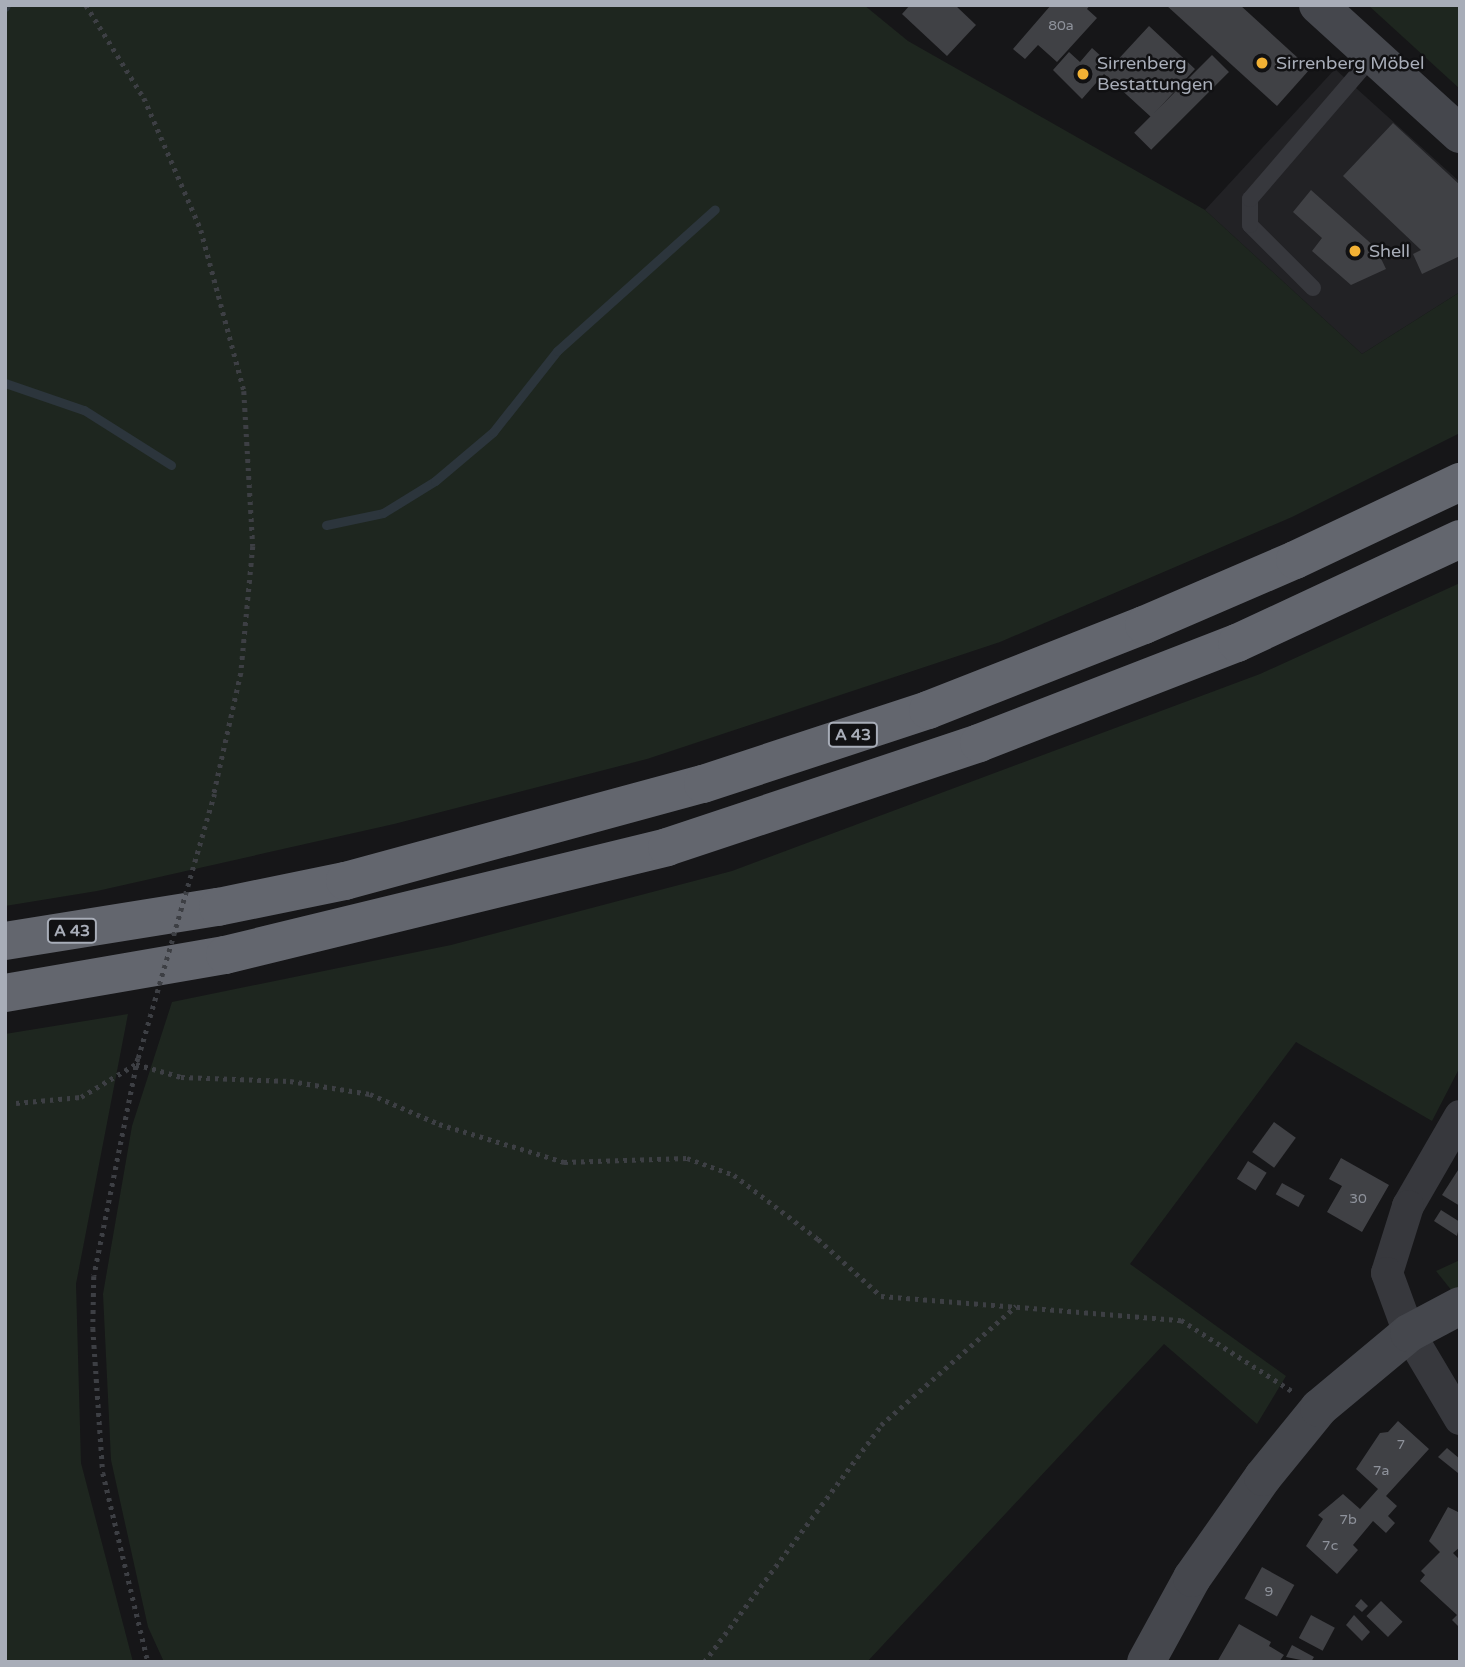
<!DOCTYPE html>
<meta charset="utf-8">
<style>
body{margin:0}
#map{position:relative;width:1465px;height:1667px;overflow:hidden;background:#161618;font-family:"Varela Round",sans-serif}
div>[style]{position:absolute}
.built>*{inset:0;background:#222225}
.green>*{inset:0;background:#1e261f}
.stream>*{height:9px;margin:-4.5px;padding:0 4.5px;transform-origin:4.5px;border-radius:4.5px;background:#2c353c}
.building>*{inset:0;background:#404145;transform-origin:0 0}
.path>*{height:4.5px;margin-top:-2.25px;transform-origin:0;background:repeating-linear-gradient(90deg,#3d3f44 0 3.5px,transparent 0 8.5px)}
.service>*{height:16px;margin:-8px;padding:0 8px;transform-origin:8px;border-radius:8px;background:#37383d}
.minor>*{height:32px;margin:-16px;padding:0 16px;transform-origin:16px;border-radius:16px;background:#37383d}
.secondary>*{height:38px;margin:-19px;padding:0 19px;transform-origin:19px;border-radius:19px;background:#45474d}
.motorway>*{height:38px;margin:-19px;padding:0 19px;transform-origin:19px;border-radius:19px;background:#63666e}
.path-bridge>*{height:4.5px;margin-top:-2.25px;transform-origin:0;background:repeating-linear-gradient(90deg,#3d3f44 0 3.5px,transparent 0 8.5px)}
.dots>*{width:19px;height:19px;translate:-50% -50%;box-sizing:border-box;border:4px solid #111113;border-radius:50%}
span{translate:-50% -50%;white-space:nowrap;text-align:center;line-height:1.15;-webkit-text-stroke:5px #111113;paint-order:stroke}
.number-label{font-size:14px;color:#8e929b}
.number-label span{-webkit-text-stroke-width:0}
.shield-label span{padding:2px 5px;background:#111113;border:2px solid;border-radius:5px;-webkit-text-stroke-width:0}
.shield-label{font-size:16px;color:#a8adb8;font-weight:700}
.poi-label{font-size:18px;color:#a8adb8}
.left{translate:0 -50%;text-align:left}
.frame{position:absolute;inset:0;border:7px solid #a8adb8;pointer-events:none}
</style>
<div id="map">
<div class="built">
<div style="clip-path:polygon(1335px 69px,1460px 182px,1460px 292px,1362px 354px,1205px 210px)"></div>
</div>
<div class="green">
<div style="clip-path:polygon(5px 5px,864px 5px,908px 41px,1205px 210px,1362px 354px,1460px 292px,1460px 433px,1292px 517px,1000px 642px,647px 759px,394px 824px,97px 891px,5px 906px)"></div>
<div style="clip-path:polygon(1368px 5px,1460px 5px,1460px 89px)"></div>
<div style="clip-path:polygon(1460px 583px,1460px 1067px,1432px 1121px,1296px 1042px,1130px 1264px,1286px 1376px,1257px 1424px,1164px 1344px,867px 1662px,164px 1662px,148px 1627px,111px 1460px,103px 1294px,132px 1126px,172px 1002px,451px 945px,732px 871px,1260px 674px)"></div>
<div style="clip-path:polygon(128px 1014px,76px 1284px,81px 1463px,133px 1662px,5px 1662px,5px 1034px)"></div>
<div style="clip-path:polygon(1460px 1260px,1460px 1301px,1436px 1271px)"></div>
</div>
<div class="stream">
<div style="left:5px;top:7px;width:2px;rotate:-63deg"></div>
<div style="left:5px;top:383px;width:83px;rotate:18.9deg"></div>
<div style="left:84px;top:410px;width:103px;rotate:32.3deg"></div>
<div style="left:326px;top:525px;width:58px;rotate:-11.9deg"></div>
<div style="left:383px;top:513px;width:61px;rotate:-31.6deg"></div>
<div style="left:435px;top:481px;width:76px;rotate:-40.2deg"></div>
<div style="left:493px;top:432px;width:103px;rotate:-51.7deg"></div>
<div style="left:557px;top:351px;width:212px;rotate:-41.9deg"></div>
</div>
<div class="building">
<div style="clip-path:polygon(910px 5px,955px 5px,976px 25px,947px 56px,902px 14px)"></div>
<div style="clip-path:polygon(1051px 5px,1090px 5px,1087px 9px,1097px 18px,1057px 62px,1038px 45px,1025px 59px,1013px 49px)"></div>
<div style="clip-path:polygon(1166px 5px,1240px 5px,1310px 69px,1277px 106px)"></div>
<div style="clip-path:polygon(1149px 26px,1195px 69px,1151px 117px,1104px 74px,1082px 99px,1053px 70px,1069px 52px,1080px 62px,1092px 48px,1112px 66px)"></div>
<div style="left:1212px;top:55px;width:24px;height:110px;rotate:45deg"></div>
<div style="clip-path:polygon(1393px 123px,1460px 185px,1460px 256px,1422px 274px,1413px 254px,1421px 250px,1343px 176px)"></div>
<div style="clip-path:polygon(1311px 190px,1376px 248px,1386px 269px,1351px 285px,1312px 251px,1322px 238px,1293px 212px)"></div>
<div style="left:1274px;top:1122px;width:27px;height:37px;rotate:36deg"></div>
<div style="clip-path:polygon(1341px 1158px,1389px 1185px,1362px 1232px,1327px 1212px,1342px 1186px,1329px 1179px)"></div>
<div style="left:1248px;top:1161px;width:22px;height:21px;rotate:32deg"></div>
<div style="clip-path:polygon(1460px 1167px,1460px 1206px,1442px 1195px)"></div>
<div style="left:1282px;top:1183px;width:26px;height:13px;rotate:29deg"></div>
<div style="clip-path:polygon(1441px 1210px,1460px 1222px,1457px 1236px,1434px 1221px)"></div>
<div style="clip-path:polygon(1398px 1421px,1429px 1449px,1386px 1496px,1397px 1506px,1388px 1516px,1395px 1523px,1386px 1533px,1373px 1521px,1353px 1545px,1358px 1550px,1337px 1574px,1306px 1546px,1323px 1519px,1318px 1515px,1343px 1494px,1360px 1509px,1378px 1489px,1356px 1469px,1380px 1433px,1388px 1432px)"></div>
<div style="clip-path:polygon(1447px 1448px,1460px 1459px,1458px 1473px,1438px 1457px)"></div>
<div style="clip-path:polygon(1448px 1507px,1460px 1513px,1460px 1547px,1453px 1553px,1460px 1560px,1460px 1628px,1452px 1620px,1457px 1615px,1420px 1581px,1425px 1575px,1421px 1571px,1440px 1552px,1429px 1541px)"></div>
<div style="left:1262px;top:1567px;width:37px;height:36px;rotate:29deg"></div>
<div style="clip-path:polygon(1361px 1599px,1368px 1606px,1362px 1612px,1355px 1606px)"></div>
<div style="left:1381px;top:1601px;width:30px;height:21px;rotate:44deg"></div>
<div style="left:1311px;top:1615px;width:27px;height:26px;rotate:28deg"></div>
<div style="clip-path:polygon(1354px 1615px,1370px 1632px,1362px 1641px,1346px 1625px)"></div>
<div style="clip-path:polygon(1239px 1624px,1271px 1642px,1269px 1646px,1284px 1655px,1279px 1662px,1217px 1662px)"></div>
<div style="clip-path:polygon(1292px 1645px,1314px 1657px,1311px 1662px,1286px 1657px)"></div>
</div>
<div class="path">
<div style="left:86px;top:5px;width:110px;rotate:58.1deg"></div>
<div style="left:144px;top:98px;width:144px;rotate:66.6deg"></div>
<div style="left:201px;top:230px;width:167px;rotate:75deg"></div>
<div style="left:244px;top:391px;width:155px;rotate:86.7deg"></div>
<div style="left:253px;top:546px;width:128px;rotate:95.4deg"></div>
<div style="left:241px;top:673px;width:124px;rotate:102.6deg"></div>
<div style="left:138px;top:1058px;width:222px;rotate:101.4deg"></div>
<div style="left:94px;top:1276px;width:52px;rotate:91.1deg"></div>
<div style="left:93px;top:1328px;width:145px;rotate:86.1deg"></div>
<div style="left:103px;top:1473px;width:194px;rotate:76.6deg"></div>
<div style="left:16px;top:1103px;width:65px;rotate:-5.3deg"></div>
<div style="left:81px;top:1097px;width:64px;rotate:-31deg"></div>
<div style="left:136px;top:1064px;width:47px;rotate:16.1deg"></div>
<div style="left:181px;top:1077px;width:109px;rotate:2.1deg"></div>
<div style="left:290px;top:1081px;width:81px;rotate:9.2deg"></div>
<div style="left:370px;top:1094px;width:75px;rotate:23.5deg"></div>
<div style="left:439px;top:1124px;width:131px;rotate:16.9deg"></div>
<div style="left:564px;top:1162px;width:123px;rotate:-1.9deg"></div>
<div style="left:687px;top:1158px;width:50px;rotate:19.9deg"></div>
<div style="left:734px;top:1175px;width:106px;rotate:37.3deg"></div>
<div style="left:818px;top:1239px;width:85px;rotate:42.1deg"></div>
<div style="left:881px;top:1296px;width:301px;rotate:4.6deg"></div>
<div style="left:1181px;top:1320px;width:132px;rotate:32.6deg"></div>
<div style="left:704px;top:1662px;width:296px;rotate:-53.2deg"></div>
<div style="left:881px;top:1425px;width:180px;rotate:-41.4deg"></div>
</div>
<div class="service">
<div style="left:1313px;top:288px;width:89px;rotate:-135deg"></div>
<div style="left:1250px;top:225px;width:26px;rotate:-90deg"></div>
<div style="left:1250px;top:199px;width:189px;rotate:-49.3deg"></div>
</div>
<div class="minor">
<div style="left:1460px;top:1116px;width:104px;rotate:120deg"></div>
<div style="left:1408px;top:1206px;width:70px;rotate:107.4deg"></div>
<div style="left:1387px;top:1273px;width:64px;rotate:69.9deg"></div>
<div style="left:1409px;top:1333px;width:100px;rotate:59.3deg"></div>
</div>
<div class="secondary">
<div style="left:1318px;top:5px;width:192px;rotate:42.3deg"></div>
<div style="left:1146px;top:1662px;width:96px;rotate:-61.3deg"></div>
<div style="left:1192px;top:1578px;width:123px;rotate:-54.9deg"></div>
<div style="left:1263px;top:1477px;width:89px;rotate:-50.9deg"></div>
<div style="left:1319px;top:1408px;width:117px;rotate:-39.8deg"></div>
<div style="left:1409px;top:1333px;width:58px;rotate:-27.9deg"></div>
</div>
<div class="motorway">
<div style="left:5px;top:941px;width:216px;rotate:-9.1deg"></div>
<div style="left:218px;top:907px;width:130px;rotate:-11.6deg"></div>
<div style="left:345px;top:881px;width:371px;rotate:-15.2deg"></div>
<div style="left:703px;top:784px;width:237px;rotate:-18.2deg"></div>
<div style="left:928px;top:710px;width:232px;rotate:-21.5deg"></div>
<div style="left:1144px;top:625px;width:164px;rotate:-23.3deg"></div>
<div style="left:1295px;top:560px;width:183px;rotate:-25.3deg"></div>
<div style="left:5px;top:993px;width:223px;rotate:-9.8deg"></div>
<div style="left:225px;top:955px;width:455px;rotate:-13.7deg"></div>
<div style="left:667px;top:847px;width:329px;rotate:-18.4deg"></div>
<div style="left:979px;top:743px;width:277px;rotate:-21.2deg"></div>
<div style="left:1237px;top:643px;width:246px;rotate:-25deg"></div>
</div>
<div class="path-bridge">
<div style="left:138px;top:1058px;width:275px;rotate:-73.9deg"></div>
</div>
<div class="dots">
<div style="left:1262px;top:63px;background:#f2b134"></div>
<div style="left:1083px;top:74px;background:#f2b134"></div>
<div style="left:1355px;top:251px;background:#f2b134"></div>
</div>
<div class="number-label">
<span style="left:1061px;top:26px">80a</span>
<span style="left:1358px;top:1199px">30</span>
<span style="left:1401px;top:1445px">7</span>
<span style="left:1381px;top:1471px">7a</span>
<span style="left:1348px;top:1520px">7b</span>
<span style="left:1330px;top:1546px">7c</span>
<span style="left:1269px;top:1592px">9</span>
</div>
<div class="shield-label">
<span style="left:853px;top:735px">A 43</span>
<span style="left:72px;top:931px">A 43</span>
</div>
<div class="poi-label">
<span class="left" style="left:1276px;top:63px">Sirrenberg Möbel</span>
<span class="left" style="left:1097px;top:74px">Sirrenberg<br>Bestattungen</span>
<span class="left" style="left:1369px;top:251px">Shell</span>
</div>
<div class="frame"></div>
</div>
